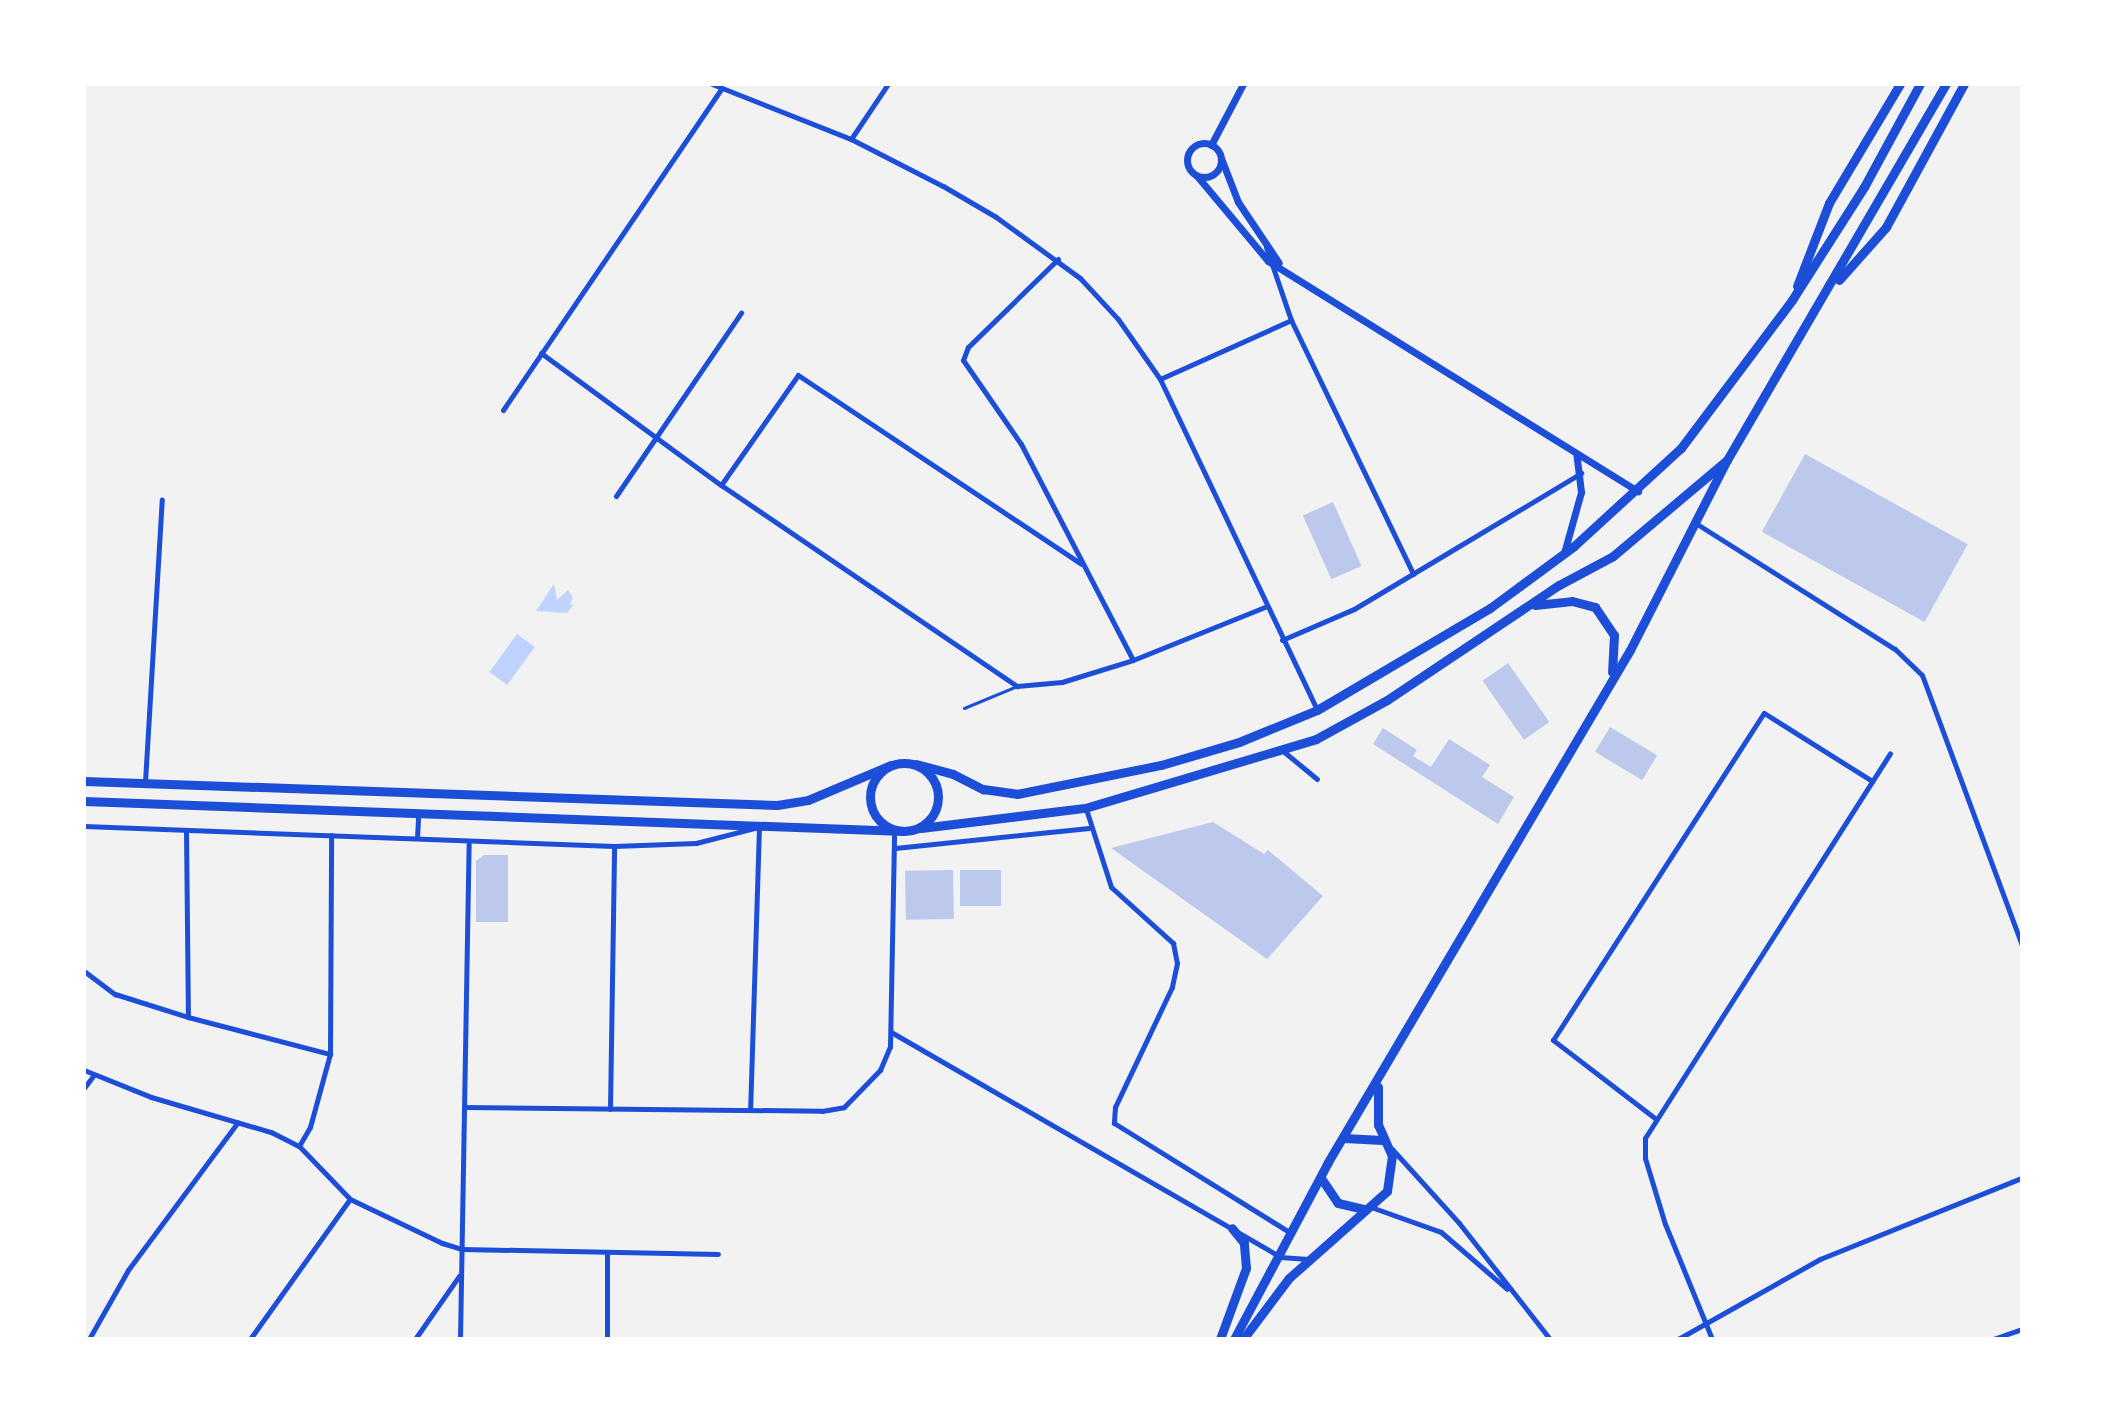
<!DOCTYPE html>
<style>
body{margin:0}
#map{position:relative;width:2106px;height:1423px;overflow:hidden;background:#f2f2f2;font-family:Manrope,sans-serif}
div>[style]{position:absolute}
.water>*{inset:0;background:#bfd3fe;transform-origin:0 0}
.building>*{inset:0;background:#bdc9ec;transform-origin:0 0}
.service>*{height:3px;margin:-1.5px;padding:0 1.5px;transform-origin:1.5px;border-radius:1.5px;background:#1d4ed8}
.minor>*{height:5px;margin:-2.5px;padding:0 2.5px;transform-origin:2.5px;border-radius:2.5px;background:#1d4ed8}
.tertiary>*{height:7px;margin:-3.5px;padding:0 3.5px;transform-origin:3.5px;border-radius:3.5px;background:#1d4ed8}
.tertiary>.ring{margin:-3.5px;padding:0;box-sizing:content-box;background:none;border:7px solid #1d4ed8;border-radius:50%}
.primary>*{height:9px;margin:-4.5px;padding:0 4.5px;transform-origin:4.5px;border-radius:4.5px;background:#1d4ed8}
.primary>.ring{margin:-4.5px;padding:0;box-sizing:content-box;background:none;border:9px solid #1d4ed8;border-radius:50%}
span{translate:-50% -50%;white-space:nowrap;text-align:center;line-height:1.15;-webkit-text-stroke:8px #fff;paint-order:stroke}
.frame{position:absolute;inset:0;border:86px solid #fff;pointer-events:none}
</style>
<div id="map">
<div class="water">
<div style="clip-path:polygon(554px 584px,557px 600px,568px 590px,573px 598px,569px 605px,574px 604px,567px 613px,536px 611px)"></div>
<div style="left:517px;top:634px;width:22px;height:47px;rotate:36deg"></div>
</div>
<div class="building">
<div style="left:1805px;top:454px;width:186px;height:89px;rotate:29deg"></div>
<div style="left:1333px;top:502px;width:70px;height:33px;rotate:66deg"></div>
<div style="left:1508px;top:663px;width:72px;height:31px;rotate:55deg"></div>
<div style="left:1610px;top:727px;width:55px;height:29px;rotate:31deg"></div>
<div style="clip-path:polygon(1383px 728px,1417px 750px,1413px 756px,1431px 767px,1449px 739px,1490px 765px,1482px 777px,1514px 797px,1498px 824px,1373px 744px)"></div>
<div style="clip-path:polygon(1213px 822px,1264px 854px,1268px 850px,1323px 896px,1267px 959px,1111px 848px)"></div>
<div style="clip-path:polygon(484px 855px,508px 855px,508px 922px,476px 922px,476px 861px)"></div>
<div style="left:953px;top:870px;width:49px;height:48px;rotate:89deg"></div>
<div style="left:1001px;top:870px;width:36px;height:41px;rotate:90deg"></div>
</div>
<div class="service">
<div style="left:964px;top:708px;width:57px;rotate:-22.5deg"></div>
</div>
<div class="minor">
<div style="left:712px;top:84px;width:149px;rotate:21.6deg"></div>
<div style="left:851px;top:139px;width:103px;rotate:27.1deg"></div>
<div style="left:943px;top:186px;width:61px;rotate:30.3deg"></div>
<div style="left:996px;top:217px;width:104px;rotate:36deg"></div>
<div style="left:1080px;top:278px;width:56px;rotate:47.2deg"></div>
<div style="left:1118px;top:319px;width:73px;rotate:55deg"></div>
<div style="left:1160px;top:379px;width:366px;rotate:64.6deg"></div>
<div style="left:851px;top:139px;width:66px;rotate:-56.1deg"></div>
<div style="left:1266px;top:247px;width:77px;rotate:71.1deg"></div>
<div style="left:1291px;top:320px;width:282px;rotate:64.3deg"></div>
<div style="left:1058px;top:259px;width:126px;rotate:135.6deg"></div>
<div style="left:968px;top:347px;width:14px;rotate:111deg"></div>
<div style="left:963px;top:360px;width:102px;rotate:55.4deg"></div>
<div style="left:1021px;top:444px;width:243px;rotate:62.6deg"></div>
<div style="left:541px;top:353px;width:223px;rotate:36.3deg"></div>
<div style="left:721px;top:485px;width:358px;rotate:34.2deg"></div>
<div style="left:1017px;top:686px;width:45px;rotate:-5.1deg"></div>
<div style="left:1062px;top:682px;width:74px;rotate:-17.2deg"></div>
<div style="left:1133px;top:660px;width:142px;rotate:-21.9deg"></div>
<div style="left:1160px;top:379px;width:144px;rotate:-24.2deg"></div>
<div style="left:503px;top:410px;width:389px;rotate:-55.8deg"></div>
<div style="left:721px;top:485px;width:134px;rotate:-55deg"></div>
<div style="left:798px;top:375px;width:340px;rotate:33.7deg"></div>
<div style="left:616px;top:496px;width:222px;rotate:-55.7deg"></div>
<div style="left:1697px;top:524px;width:234px;rotate:32.3deg"></div>
<div style="left:1895px;top:649px;width:37px;rotate:44deg"></div>
<div style="left:1922px;top:675px;width:289px;rotate:69.7deg"></div>
<div style="left:1282px;top:640px;width:78px;rotate:-23.3deg"></div>
<div style="left:1354px;top:609px;width:265px;rotate:-30.9deg"></div>
<div style="left:1283px;top:751px;width:44px;rotate:39.5deg"></div>
<div style="left:145px;top:782px;width:283px;rotate:-86.6deg"></div>
<div style="left:1086px;top:809px;width:82px;rotate:72.2deg"></div>
<div style="left:1111px;top:887px;width:84px;rotate:42.1deg"></div>
<div style="left:1173px;top:943px;width:20px;rotate:79deg"></div>
<div style="left:1177px;top:963px;width:25px;rotate:102deg"></div>
<div style="left:1172px;top:987px;width:133px;rotate:115.4deg"></div>
<div style="left:1115px;top:1107px;width:16px;rotate:94deg"></div>
<div style="left:1114px;top:1123px;width:208px;rotate:31.9deg"></div>
<div style="left:84px;top:826px;width:530px;rotate:2.16deg"></div>
<div style="left:614px;top:846px;width:82px;rotate:-2.1deg"></div>
<div style="left:696px;top:843px;width:65px;rotate:-14.3deg"></div>
<div style="left:759px;top:827px;width:283px;rotate:91.8deg"></div>
<div style="left:186px;top:830px;width:187px;rotate:89.4deg"></div>
<div style="left:188px;top:1017px;width:147px;rotate:14.6deg"></div>
<div style="left:417px;top:838px;width:21px;rotate:-87deg"></div>
<div style="left:895px;top:848px;width:195px;rotate:-5.9deg"></div>
<div style="left:84px;top:971px;width:39px;rotate:37deg"></div>
<div style="left:115px;top:994px;width:77px;rotate:17.5deg"></div>
<div style="left:891px;top:1032px;width:449px;rotate:30deg"></div>
<div style="left:1280px;top:1257px;width:28px;rotate:4deg"></div>
<div style="left:84px;top:1070px;width:72px;rotate:21.9deg"></div>
<div style="left:151px;top:1097px;width:125px;rotate:16.3deg"></div>
<div style="left:271px;top:1132px;width:31px;rotate:27deg"></div>
<div style="left:299px;top:1146px;width:74px;rotate:46.1deg"></div>
<div style="left:350px;top:1199px;width:102px;rotate:25.6deg"></div>
<div style="left:442px;top:1243px;width:21px;rotate:17deg"></div>
<div style="left:462px;top:1249px;width:256px;rotate:1.1deg"></div>
<div style="left:84px;top:1088px;width:15px;rotate:-53deg"></div>
<div style="left:464px;top:1107px;width:358px;rotate:0.6deg"></div>
<div style="left:822px;top:1111px;width:22px;rotate:-10deg"></div>
<div style="left:844px;top:1107px;width:52px;rotate:-45.8deg"></div>
<div style="left:880px;top:1070px;width:25px;rotate:-67deg"></div>
<div style="left:890px;top:1047px;width:216px;rotate:-88.9deg"></div>
<div style="left:610px;top:1109px;width:263px;rotate:-89.1deg"></div>
<div style="left:1656px;top:1119px;width:130px;rotate:-142.5deg"></div>
<div style="left:1553px;top:1040px;width:389px;rotate:-57.2deg"></div>
<div style="left:1764px;top:713px;width:128px;rotate:32.2deg"></div>
<div style="left:299px;top:1146px;width:22px;rotate:-60deg"></div>
<div style="left:310px;top:1127px;width:76px;rotate:-74.7deg"></div>
<div style="left:330px;top:1054px;width:219px;rotate:-89.7deg"></div>
<div style="left:1392px;top:1149px;width:100px;rotate:47.8deg"></div>
<div style="left:1459px;top:1223px;width:147px;rotate:51.9deg"></div>
<div style="left:1371px;top:1207px;width:74px;rotate:19.7deg"></div>
<div style="left:1441px;top:1232px;width:87px;rotate:40.8deg"></div>
<div style="left:89px;top:1339px;width:79px;rotate:-60.5deg"></div>
<div style="left:128px;top:1270px;width:184px;rotate:-53.4deg"></div>
<div style="left:250px;top:1339px;width:172px;rotate:-54.5deg"></div>
<div style="left:415px;top:1339px;width:77px;rotate:-55.1deg"></div>
<div style="left:460px;top:1339px;width:495px;rotate:-89deg"></div>
<div style="left:607px;top:1339px;width:85px;rotate:-90deg"></div>
<div style="left:1678px;top:1339px;width:163px;rotate:-29.4deg"></div>
<div style="left:1820px;top:1259px;width:218px;rotate:-21.9deg"></div>
<div style="left:1712px;top:1339px;width:124px;rotate:-112.2deg"></div>
<div style="left:1665px;top:1224px;width:69px;rotate:-106.9deg"></div>
<div style="left:1645px;top:1158px;width:20px;rotate:-90deg"></div>
<div style="left:1645px;top:1138px;width:456px;rotate:-57.5deg"></div>
<div style="left:1993px;top:1339px;width:31px;rotate:-19deg"></div>
</div>
<div class="tertiary">
<div class="ring" style="left:1187px;top:143px;width:27px;height:27px"></div>
<div style="left:1211px;top:145px;width:69px;rotate:-62.3deg"></div>
<div style="left:1221px;top:158px;width:47px;rotate:68.9deg"></div>
<div style="left:1238px;top:202px;width:73px;rotate:56.1deg"></div>
<div style="left:1197px;top:176px;width:111px;rotate:50.1deg"></div>
<div style="left:1268px;top:261px;width:436px;rotate:31.9deg"></div>
<div style="left:1564px;top:553px;width:63px;rotate:-74.4deg"></div>
<div style="left:1581px;top:492px;width:38px;rotate:-97deg"></div>
</div>
<div class="primary">
<div style="left:1839px;top:280px;width:71px;rotate:-48.4deg"></div>
<div style="left:1886px;top:227px;width:163px;rotate:-61.4deg"></div>
<div style="left:1797px;top:286px;width:89px;rotate:-68.9deg"></div>
<div style="left:1829px;top:203px;width:139px;rotate:-59.2deg"></div>
<div style="left:1535px;top:605px;width:37px;rotate:-6deg"></div>
<div style="left:1572px;top:601px;width:24px;rotate:15deg"></div>
<div style="left:1595px;top:607px;width:34px;rotate:56deg"></div>
<div style="left:1614px;top:635px;width:37px;rotate:93deg"></div>
<div class="ring" style="left:870px;top:763px;width:59px;height:59px"></div>
<div style="left:916px;top:764px;width:38px;rotate:15deg"></div>
<div style="left:953px;top:774px;width:34px;rotate:27deg"></div>
<div style="left:983px;top:789px;width:34px;rotate:8deg"></div>
<div style="left:1017px;top:794px;width:147px;rotate:-11.4deg"></div>
<div style="left:1161px;top:765px;width:81px;rotate:-16.4deg"></div>
<div style="left:1239px;top:742px;width:84px;rotate:-22.3deg"></div>
<div style="left:1317px;top:710px;width:201px;rotate:-30.5deg"></div>
<div style="left:1490px;top:608px;width:104px;rotate:-36.4deg"></div>
<div style="left:1574px;top:546px;width:145px;rotate:-42.5deg"></div>
<div style="left:1681px;top:448px;width:185px;rotate:-53.1deg"></div>
<div style="left:1792px;top:300px;width:134px;rotate:-57.5deg"></div>
<div style="left:1864px;top:187px;width:117px;rotate:-61.5deg"></div>
<div style="left:84px;top:781px;width:693px;rotate:1.98deg"></div>
<div style="left:777px;top:805px;width:31px;rotate:-9deg"></div>
<div style="left:808px;top:800px;width:90px;rotate:-22.9deg"></div>
<div style="left:84px;top:801px;width:820px;rotate:2.1deg"></div>
<div style="left:921px;top:828px;width:165px;rotate:-7deg"></div>
<div style="left:1085px;top:808px;width:241px;rotate:-16.6deg"></div>
<div style="left:1316px;top:739px;width:81px;rotate:-28.8deg"></div>
<div style="left:1387px;top:700px;width:207px;rotate:-33.8deg"></div>
<div style="left:1559px;top:585px;width:61px;rotate:-28.2deg"></div>
<div style="left:1613px;top:556px;width:149px;rotate:-40.1deg"></div>
<div style="left:1344px;top:1138px;width:38px;rotate:3deg"></div>
<div style="left:1321px;top:1178px;width:30px;rotate:56deg"></div>
<div style="left:1338px;top:1203px;width:26px;rotate:13deg"></div>
<div style="left:1220px;top:1339px;width:76px;rotate:-69.9deg"></div>
<div style="left:1246px;top:1268px;width:25px;rotate:-95deg"></div>
<div style="left:1244px;top:1243px;width:19px;rotate:-129deg"></div>
<div style="left:1234px;top:1339px;width:200px;rotate:-62deg"></div>
<div style="left:1328px;top:1162px;width:594px;rotate:-59.47deg"></div>
<div style="left:1630px;top:650px;width:213px;rotate:-63deg"></div>
<div style="left:1727px;top:460px;width:435px;rotate:-59.8deg"></div>
<div style="left:1243px;top:1339px;width:76px;rotate:-53deg"></div>
<div style="left:1289px;top:1278px;width:131px;rotate:-41.6deg"></div>
<div style="left:1387px;top:1191px;width:35px;rotate:-82deg"></div>
<div style="left:1392px;top:1156px;width:34px;rotate:-114deg"></div>
<div style="left:1378px;top:1125px;width:38px;rotate:-90deg"></div>
</div>
<div class="frame"></div>
</div>
